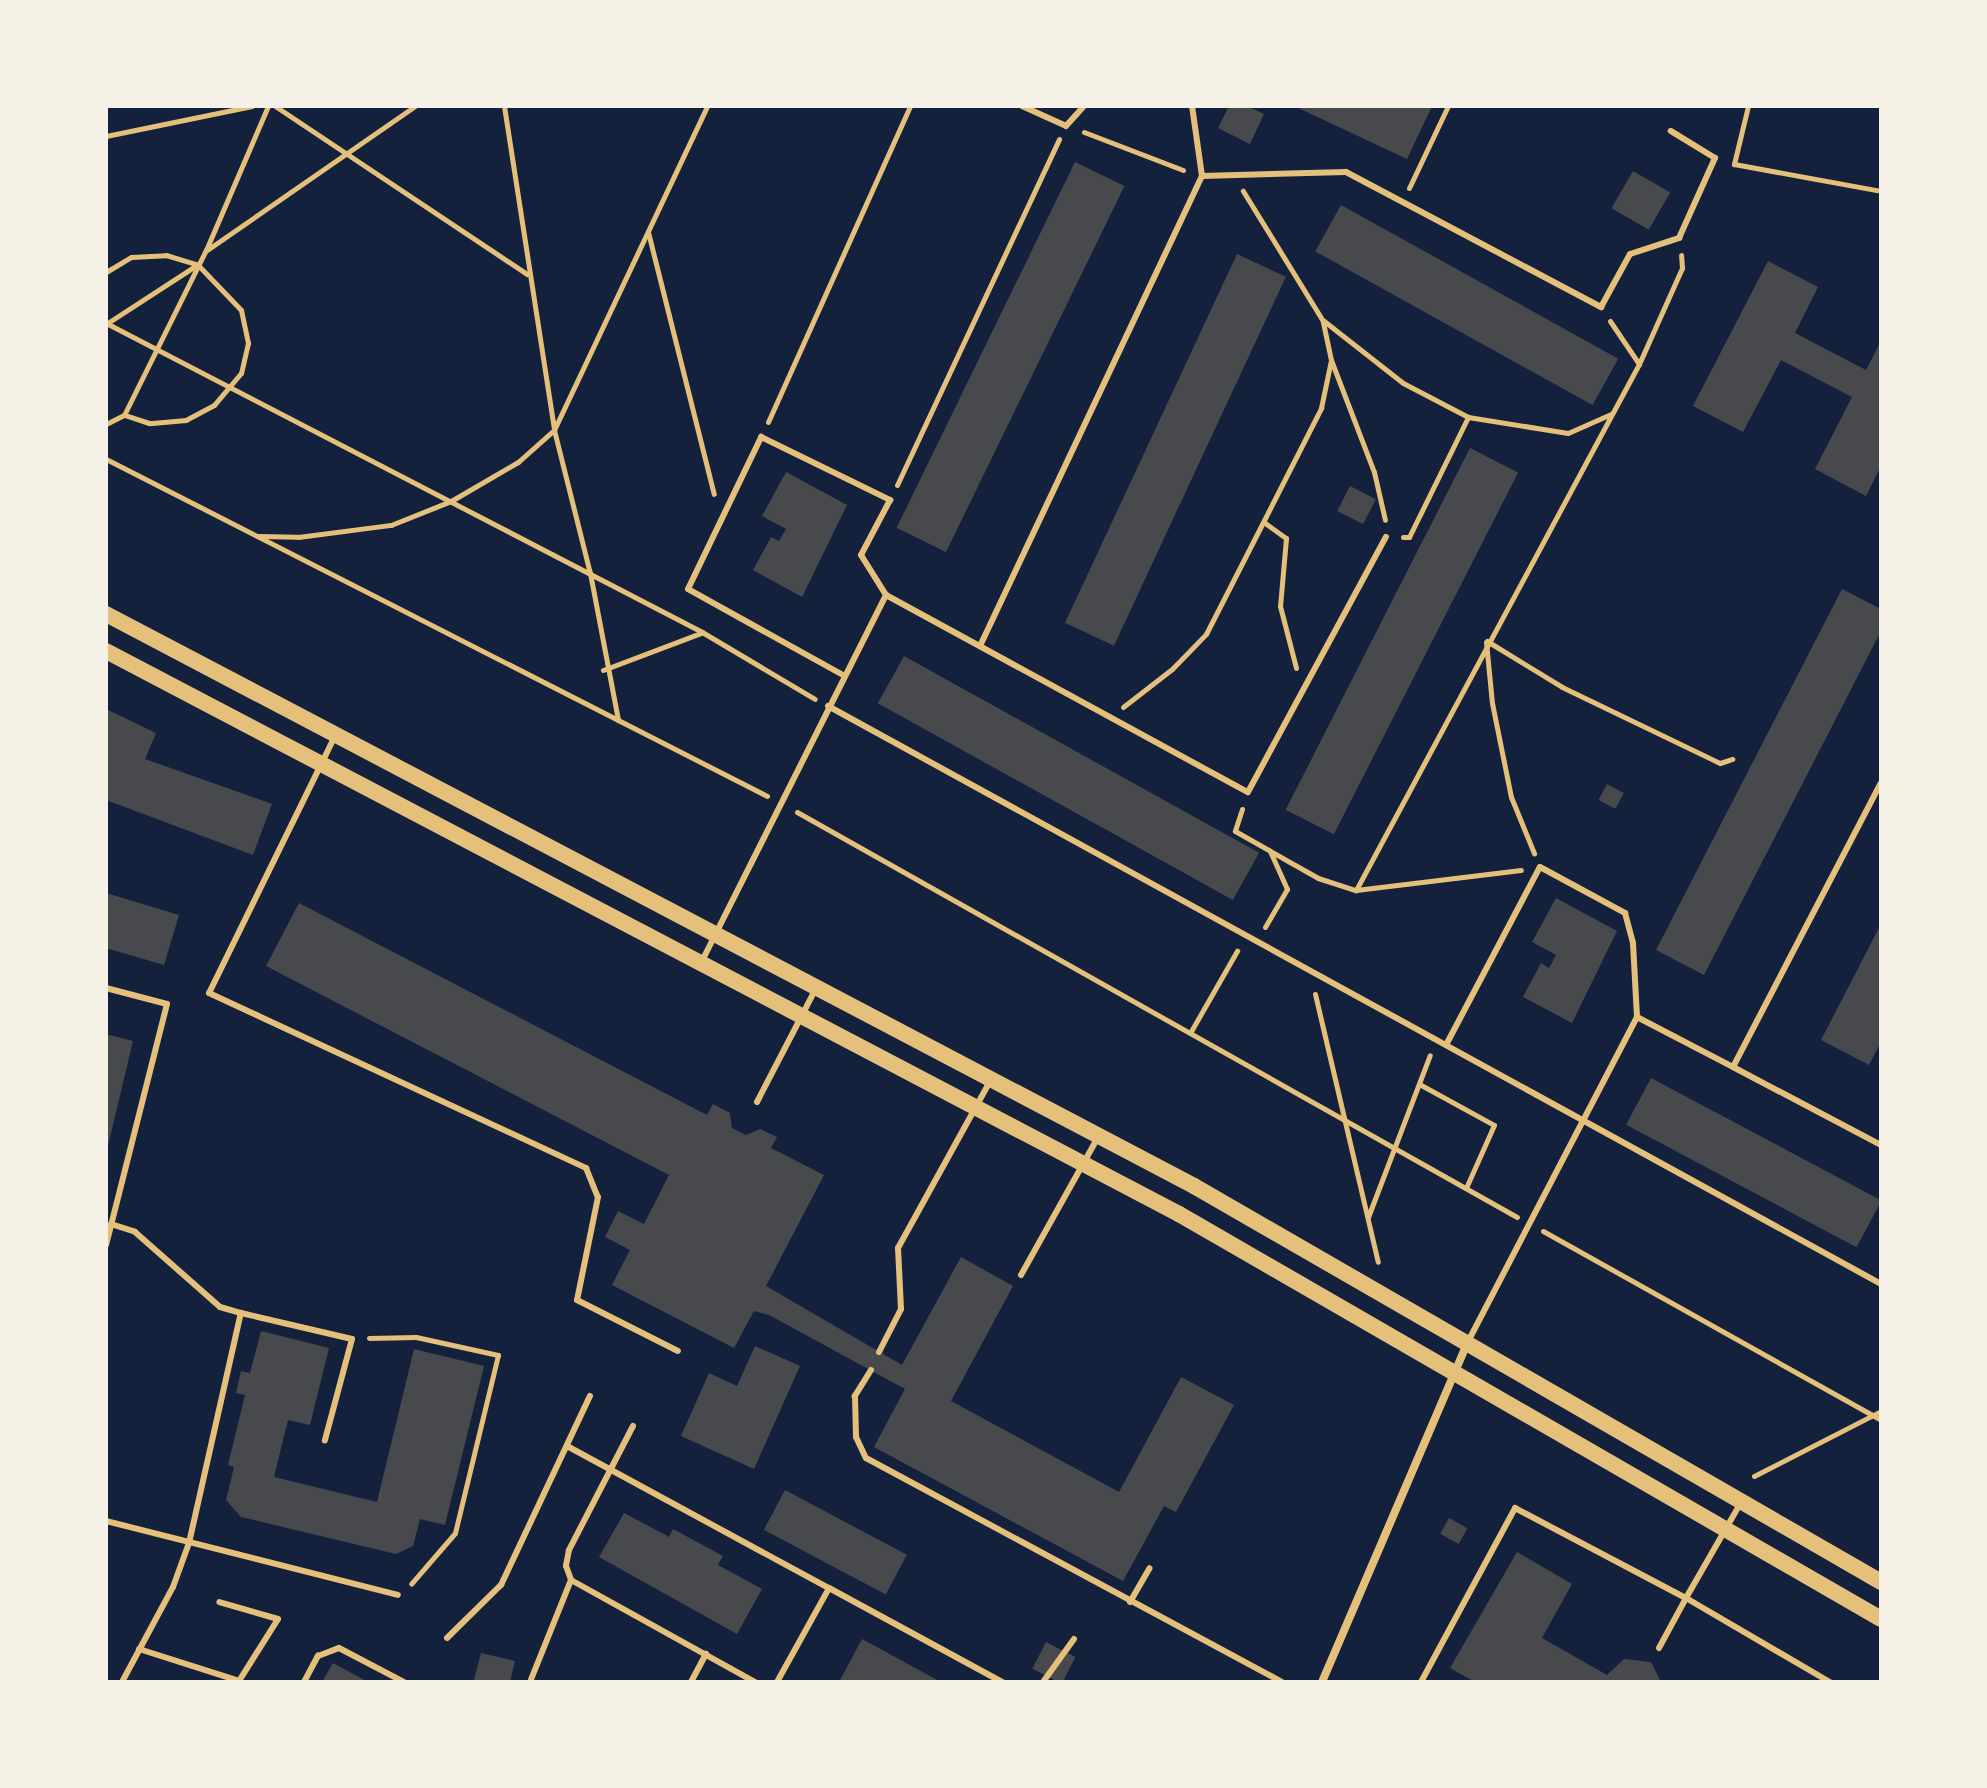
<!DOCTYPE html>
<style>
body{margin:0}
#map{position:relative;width:1987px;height:1788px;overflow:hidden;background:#14213d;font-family:Commissioner,sans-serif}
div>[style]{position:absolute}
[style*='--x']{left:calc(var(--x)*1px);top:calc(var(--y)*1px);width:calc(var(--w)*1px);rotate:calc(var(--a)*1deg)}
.building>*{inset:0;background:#48494c;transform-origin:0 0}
.path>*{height:5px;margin:-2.5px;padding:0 2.5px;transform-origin:2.5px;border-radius:2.5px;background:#e5c07b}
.service>*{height:6px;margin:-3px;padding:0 3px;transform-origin:3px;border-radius:3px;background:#e5c07b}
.minor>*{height:8px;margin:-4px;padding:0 4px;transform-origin:4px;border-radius:4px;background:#e5c07b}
.secondary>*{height:16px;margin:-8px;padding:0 8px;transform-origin:8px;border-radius:8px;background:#e5c07b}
span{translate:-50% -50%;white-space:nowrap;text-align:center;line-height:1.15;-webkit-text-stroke:6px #f6f1e7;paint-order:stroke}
.frame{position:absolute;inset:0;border:108px solid #f6f1e7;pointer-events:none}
</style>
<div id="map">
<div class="building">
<i style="clip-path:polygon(1229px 106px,1247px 106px,1264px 114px,1250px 144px,1218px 128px)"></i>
<i style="clip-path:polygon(1294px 106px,1432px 106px,1407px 159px)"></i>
<i style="left:1075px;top:162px;width:55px;height:407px;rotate:26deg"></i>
<i style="left:1633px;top:171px;width:43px;height:43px;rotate:30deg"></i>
<i style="left:1341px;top:205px;width:317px;height:53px;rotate:29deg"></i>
<i style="left:1237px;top:254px;width:54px;height:407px;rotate:25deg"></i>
<i style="clip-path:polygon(1768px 261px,1818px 287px,1795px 333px,1866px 370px,1881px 341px,1881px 466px,1866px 496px,1815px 469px,1852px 397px,1781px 360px,1743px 432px,1693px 406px)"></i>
<i style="left:1470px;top:448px;width:54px;height:406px;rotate:27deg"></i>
<i style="clip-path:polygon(786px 472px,847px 505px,802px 597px,753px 570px,771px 537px,779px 541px,786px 529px,762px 516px)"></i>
<i style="left:1350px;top:486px;width:29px;height:28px;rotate:27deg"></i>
<i style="clip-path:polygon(1842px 589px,1881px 609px,1881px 631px,1704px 975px,1656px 950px)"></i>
<i style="left:904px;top:656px;width:406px;height:54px;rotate:29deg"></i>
<i style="clip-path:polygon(106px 709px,156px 733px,145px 759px,272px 804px,253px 855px,106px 800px)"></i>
<i style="left:1607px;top:784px;width:19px;height:18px;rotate:28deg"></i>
<i style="clip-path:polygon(106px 893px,179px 915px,164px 965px,106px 948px)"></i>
<i style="clip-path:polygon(1556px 898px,1617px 931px,1572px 1023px,1523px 997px,1541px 963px,1549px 968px,1556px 955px,1532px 942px)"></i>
<i style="clip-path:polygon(299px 903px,707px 1115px,713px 1104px,730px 1113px,732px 1128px,746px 1135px,760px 1129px,777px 1137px,771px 1148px,824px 1175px,766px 1286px,902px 1365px,961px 1257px,1013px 1286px,951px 1401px,1119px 1492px,1181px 1377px,1234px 1405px,1176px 1512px,1164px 1506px,1123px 1581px,874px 1447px,905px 1389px,769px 1315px,754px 1311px,734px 1348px,612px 1285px,630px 1250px,605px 1237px,618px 1211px,644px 1224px,669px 1175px,266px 966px)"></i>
<i style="clip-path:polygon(1881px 924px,1881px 1042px,1869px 1065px,1821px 1040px)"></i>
<i style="clip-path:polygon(106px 1034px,133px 1041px,107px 1150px,106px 1149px)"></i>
<i style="left:1651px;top:1078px;width:261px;height:53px;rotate:28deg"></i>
<i style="clip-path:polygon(261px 1331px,329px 1348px,310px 1425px,288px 1420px,274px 1477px,377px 1502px,414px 1349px,484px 1366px,445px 1525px,420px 1519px,413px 1546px,396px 1554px,241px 1517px,226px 1500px,234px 1467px,228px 1465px,245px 1395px,236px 1393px,241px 1371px,250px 1373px)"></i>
<i style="clip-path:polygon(755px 1346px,800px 1366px,754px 1469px,681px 1436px,709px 1373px,737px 1386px)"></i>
<i style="left:785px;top:1490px;width:138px;height:45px;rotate:28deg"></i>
<i style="clip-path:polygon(624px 1513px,669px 1537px,673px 1529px,723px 1556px,718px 1565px,762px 1589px,737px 1634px,599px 1557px)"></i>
<i style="left:1449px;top:1518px;width:21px;height:18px;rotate:29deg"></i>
<i style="clip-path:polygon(1517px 1552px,1572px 1584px,1542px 1638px,1607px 1675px,1624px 1659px,1651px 1662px,1661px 1682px,1475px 1682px,1450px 1668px)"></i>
<i style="clip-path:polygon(862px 1639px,941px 1682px,839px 1682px)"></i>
<i style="left:1046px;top:1642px;width:33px;height:30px;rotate:27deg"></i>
<i style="clip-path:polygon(481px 1653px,515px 1661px,510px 1682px,474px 1680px)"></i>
<i style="clip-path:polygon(333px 1663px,368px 1682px,322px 1682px)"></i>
</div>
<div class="path">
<i style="--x:275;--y:106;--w:303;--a:33.7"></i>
<i style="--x:504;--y:106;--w:328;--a:81.2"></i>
<i style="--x:554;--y:430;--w:147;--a:75.9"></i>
<i style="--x:590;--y:573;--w:150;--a:79.2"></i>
<i style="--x:1748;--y:106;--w:60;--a:103.6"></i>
<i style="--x:1734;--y:164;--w:149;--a:10.4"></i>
<i style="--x:1084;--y:132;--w:106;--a:21"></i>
<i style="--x:106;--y:136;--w:149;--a:-11.6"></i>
<i style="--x:1409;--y:188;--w:91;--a:-64.6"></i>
<i style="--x:648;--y:232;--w:270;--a:75.9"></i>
<i style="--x:207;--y:250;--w:253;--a:-34.7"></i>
<i style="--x:106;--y:272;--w:29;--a:-31"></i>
<i style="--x:131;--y:257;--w:35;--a:-3"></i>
<i style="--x:166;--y:255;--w:34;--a:17"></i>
<i style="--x:198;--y:265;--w:62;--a:46.3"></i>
<i style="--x:241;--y:310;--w:34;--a:78"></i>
<i style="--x:248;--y:343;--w:31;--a:103"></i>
<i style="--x:241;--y:373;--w:42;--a:130.2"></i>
<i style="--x:214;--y:405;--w:32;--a:152"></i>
<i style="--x:186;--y:420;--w:37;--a:175"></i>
<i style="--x:149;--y:423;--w:26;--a:-162"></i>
<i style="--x:1324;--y:321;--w:100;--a:38.1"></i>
<i style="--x:1403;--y:383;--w:73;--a:27.6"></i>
<i style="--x:1468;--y:417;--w:101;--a:9.1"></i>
<i style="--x:1568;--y:433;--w:47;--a:-23.8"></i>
<i style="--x:1610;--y:321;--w:52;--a:56"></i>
<i style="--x:106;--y:323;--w:671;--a:27.4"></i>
<i style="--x:702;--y:632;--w:131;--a:30.7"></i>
<i style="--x:106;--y:324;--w:108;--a:-33"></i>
<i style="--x:1331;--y:360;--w:120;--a:69"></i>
<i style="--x:1374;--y:472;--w:49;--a:77.1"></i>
<i style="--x:768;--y:422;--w:346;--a:-65.8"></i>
<i style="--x:106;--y:424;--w:20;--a:-27"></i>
<i style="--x:124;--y:415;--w:184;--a:-63.6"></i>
<i style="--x:206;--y:250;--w:157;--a:-66.7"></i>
<i style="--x:106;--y:459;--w:742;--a:27.01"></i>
<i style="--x:897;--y:485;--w:382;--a:-64.9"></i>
<i style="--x:1265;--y:523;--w:26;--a:36"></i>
<i style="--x:1286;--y:538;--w:68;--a:95"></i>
<i style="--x:1280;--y:606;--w:64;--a:75.5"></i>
<i style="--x:259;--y:536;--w:39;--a:1"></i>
<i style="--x:298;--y:537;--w:94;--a:-7.4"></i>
<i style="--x:391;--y:525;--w:65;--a:-21.8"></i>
<i style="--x:451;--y:501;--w:78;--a:-30.2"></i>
<i style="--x:518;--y:462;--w:48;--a:-41.6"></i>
<i style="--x:554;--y:430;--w:358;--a:-64.7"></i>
<i style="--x:1403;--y:537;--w:6;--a:0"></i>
<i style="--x:1409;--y:537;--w:134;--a:-63.8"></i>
<i style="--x:1487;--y:641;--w:88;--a:31.5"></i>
<i style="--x:1562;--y:687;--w:175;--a:25.7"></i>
<i style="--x:1720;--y:763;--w:13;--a:-18"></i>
<i style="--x:1486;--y:642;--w:61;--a:84.4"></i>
<i style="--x:1492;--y:703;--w:96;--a:78.6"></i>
<i style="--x:1511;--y:797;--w:61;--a:67.7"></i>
<i style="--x:603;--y:670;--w:105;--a:-20.7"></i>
<i style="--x:1123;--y:707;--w:62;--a:-37.8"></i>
<i style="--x:1172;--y:669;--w:49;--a:-45.8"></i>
<i style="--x:1206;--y:634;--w:254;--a:-63"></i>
<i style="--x:1321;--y:408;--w:49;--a:-78.2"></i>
<i style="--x:1331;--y:360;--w:40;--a:-102"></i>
<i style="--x:1323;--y:321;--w:153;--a:-121.6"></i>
<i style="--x:1242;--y:809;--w:23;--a:108"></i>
<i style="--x:1235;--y:831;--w:95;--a:29.5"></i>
<i style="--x:1318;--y:878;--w:40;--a:18"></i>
<i style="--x:1356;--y:890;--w:597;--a:-61.72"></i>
<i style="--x:1639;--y:364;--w:105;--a:-65.9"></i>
<i style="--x:1682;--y:268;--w:13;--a:-94"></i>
<i style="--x:797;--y:812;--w:826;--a:29.36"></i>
<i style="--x:1356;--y:890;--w:166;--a:-6.9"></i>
<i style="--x:1265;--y:927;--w:44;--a:-59.9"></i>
<i style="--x:1287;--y:889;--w:42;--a:-114.1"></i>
<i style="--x:1315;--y:994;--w:275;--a:76.8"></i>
<i style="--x:1190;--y:1033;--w:95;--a:-60.2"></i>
<i style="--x:1421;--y:1085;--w:83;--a:28.7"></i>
<i style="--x:1494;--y:1125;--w:69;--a:114"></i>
<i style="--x:1368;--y:1217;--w:173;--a:-69.1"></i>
<i style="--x:1543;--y:1231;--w:387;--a:29.2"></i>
<i style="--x:369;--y:1338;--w:47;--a:-1.2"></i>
<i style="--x:416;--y:1337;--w:84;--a:12.4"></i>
<i style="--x:498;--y:1355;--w:183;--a:103.6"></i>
<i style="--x:455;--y:1533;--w:67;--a:130.8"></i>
<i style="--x:1754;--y:1476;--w:143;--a:-27.1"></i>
</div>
<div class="service">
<i style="--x:1022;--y:106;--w:48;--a:24.4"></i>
<i style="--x:1066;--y:126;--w:27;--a:-48"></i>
<i style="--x:1202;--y:176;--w:144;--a:-1.6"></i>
<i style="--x:1346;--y:172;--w:289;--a:27.9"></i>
<i style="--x:1601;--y:307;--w:60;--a:-61.3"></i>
<i style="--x:1630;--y:254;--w:52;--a:-18.1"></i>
<i style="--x:1679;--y:238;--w:88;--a:-65.8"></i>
<i style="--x:1715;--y:158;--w:52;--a:-148.5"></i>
<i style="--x:980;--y:646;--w:520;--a:-64.72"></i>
<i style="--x:1202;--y:176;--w:71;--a:-98.1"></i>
<i style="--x:843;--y:675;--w:177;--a:-151"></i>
<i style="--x:688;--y:589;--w:169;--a:-64.3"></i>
<i style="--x:761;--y:437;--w:144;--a:26"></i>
<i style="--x:890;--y:500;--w:62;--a:117.8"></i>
<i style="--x:861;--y:555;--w:47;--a:58"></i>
<i style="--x:828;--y:706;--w:1201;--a:28.76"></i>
<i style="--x:334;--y:738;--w:284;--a:116.1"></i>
<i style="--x:209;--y:993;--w:416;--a:24.9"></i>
<i style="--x:586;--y:1168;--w:31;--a:68"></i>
<i style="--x:598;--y:1197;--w:105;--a:101.5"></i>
<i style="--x:577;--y:1300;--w:113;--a:26.8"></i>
<i style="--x:702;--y:961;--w:410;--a:-63.3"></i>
<i style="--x:886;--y:595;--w:412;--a:28.6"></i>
<i style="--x:1248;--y:792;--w:290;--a:-61.6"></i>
<i style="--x:106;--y:988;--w:63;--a:14.7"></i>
<i style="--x:167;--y:1004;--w:249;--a:104.2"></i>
<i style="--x:1637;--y:1017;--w:108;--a:27.5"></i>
<i style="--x:1733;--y:1067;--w:320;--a:-62.5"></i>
<i style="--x:1446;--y:1045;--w:201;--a:-62.2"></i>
<i style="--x:1540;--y:867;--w:97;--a:28.4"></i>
<i style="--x:1625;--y:913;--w:31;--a:75"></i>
<i style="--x:1633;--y:943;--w:74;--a:86.9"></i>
<i style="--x:1637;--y:1017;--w:365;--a:117.5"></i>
<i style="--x:1733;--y:1067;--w:167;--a:27.8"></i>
<i style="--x:757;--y:1102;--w:128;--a:-62.6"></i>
<i style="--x:111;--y:1224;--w:25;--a:18"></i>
<i style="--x:135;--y:1232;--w:113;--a:41.4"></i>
<i style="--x:220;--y:1307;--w:22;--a:16"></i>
<i style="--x:1021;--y:1275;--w:156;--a:-60.8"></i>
<i style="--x:879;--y:1352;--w:48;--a:-62.9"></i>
<i style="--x:901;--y:1309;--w:61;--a:-92.8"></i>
<i style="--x:898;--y:1248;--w:191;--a:-61.1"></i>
<i style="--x:871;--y:1370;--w:31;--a:122"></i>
<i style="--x:855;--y:1396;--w:41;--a:88.6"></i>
<i style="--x:856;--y:1437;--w:23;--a:65"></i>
<i style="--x:866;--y:1458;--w:472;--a:28.3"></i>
<i style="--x:633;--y:1426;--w:140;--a:117.3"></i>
<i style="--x:569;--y:1550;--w:16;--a:101"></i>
<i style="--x:566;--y:1566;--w:15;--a:70"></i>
<i style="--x:571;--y:1580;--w:210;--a:29"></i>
<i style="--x:567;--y:1446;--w:298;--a:28.5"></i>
<i style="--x:106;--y:1521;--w:301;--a:14.2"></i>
<i style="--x:1130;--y:1602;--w:39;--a:-60"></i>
<i style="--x:447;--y:1638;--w:76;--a:-44.5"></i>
<i style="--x:501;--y:1585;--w:209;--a:-64.8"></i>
<i style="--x:1659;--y:1648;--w:57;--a:-61.6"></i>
<i style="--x:1686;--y:1598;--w:167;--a:30.3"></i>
<i style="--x:139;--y:1649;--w:105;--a:17.7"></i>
<i style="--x:239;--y:1681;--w:73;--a:-57.8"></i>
<i style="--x:278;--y:1619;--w:61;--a:-163.9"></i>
<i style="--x:122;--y:1682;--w:108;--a:-61.8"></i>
<i style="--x:173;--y:1587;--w:47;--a:-70"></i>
<i style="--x:189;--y:1543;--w:236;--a:-77.3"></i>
<i style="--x:241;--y:1313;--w:114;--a:13.2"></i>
<i style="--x:352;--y:1339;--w:105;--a:105"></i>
<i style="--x:304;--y:1682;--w:30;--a:-62"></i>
<i style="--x:318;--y:1656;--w:22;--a:-21"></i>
<i style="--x:339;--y:1648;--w:73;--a:27.6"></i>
<i style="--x:530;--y:1682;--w:110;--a:-68.1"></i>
<i style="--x:691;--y:1682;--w:32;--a:-62"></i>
<i style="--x:777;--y:1682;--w:107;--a:-61"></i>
<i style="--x:829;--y:1588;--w:197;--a:28.5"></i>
<i style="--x:1043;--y:1682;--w:53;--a:-54.2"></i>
<i style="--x:1421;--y:1682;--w:198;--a:-61.6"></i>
<i style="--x:1515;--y:1508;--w:193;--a:27.8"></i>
<i style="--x:1686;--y:1598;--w:108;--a:-60.1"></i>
</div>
<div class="minor">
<i style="--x:1322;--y:1682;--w:371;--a:-66.8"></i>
</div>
<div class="secondary">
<i style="--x:106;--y:614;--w:1229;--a:27.73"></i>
<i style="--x:1194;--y:1186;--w:793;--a:29.96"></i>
<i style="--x:106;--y:651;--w:1212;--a:27.69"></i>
<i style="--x:1179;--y:1214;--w:810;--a:29.98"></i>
</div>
<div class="frame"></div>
</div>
